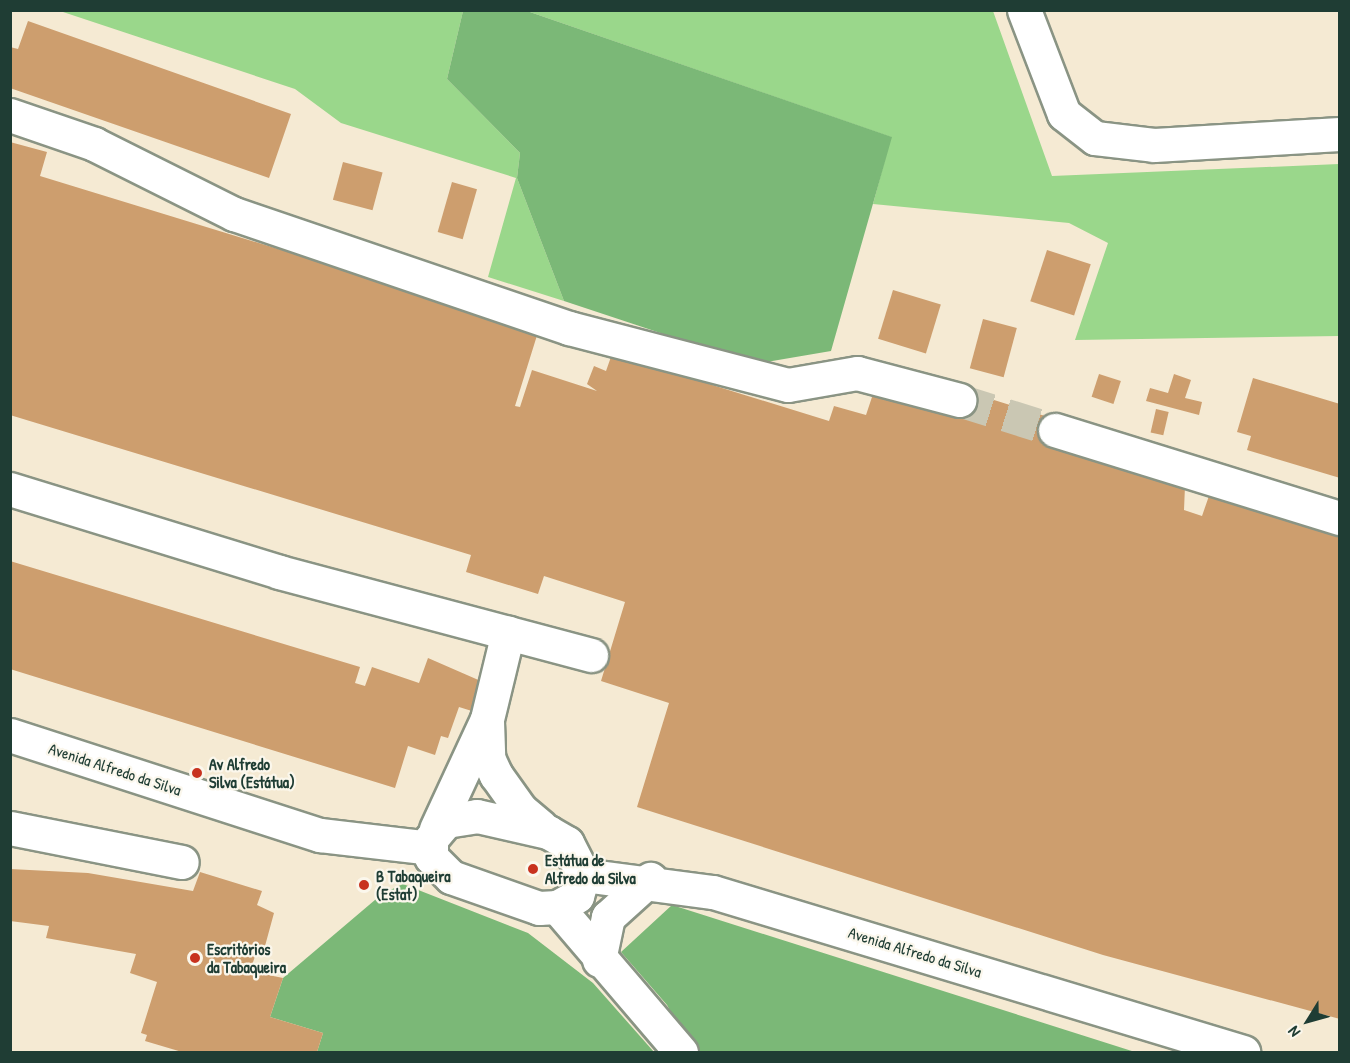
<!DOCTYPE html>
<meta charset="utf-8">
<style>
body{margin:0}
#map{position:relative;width:1350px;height:1063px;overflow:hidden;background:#f5ead3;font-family:"Patrick Hand",sans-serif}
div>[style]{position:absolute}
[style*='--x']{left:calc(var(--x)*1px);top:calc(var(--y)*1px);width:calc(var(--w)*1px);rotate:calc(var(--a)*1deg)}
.green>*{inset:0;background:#9ad78b}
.forest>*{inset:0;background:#7bb877}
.building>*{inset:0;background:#cd9e6e;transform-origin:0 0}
.minor-tunnel>*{height:33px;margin-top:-16.5px;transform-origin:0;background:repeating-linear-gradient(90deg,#cac7b3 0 33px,transparent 0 49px)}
.roads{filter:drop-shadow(2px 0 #8a9484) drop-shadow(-2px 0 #8a9484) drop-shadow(0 2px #8a9484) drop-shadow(0 -2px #8a9484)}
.minor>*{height:33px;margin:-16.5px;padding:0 16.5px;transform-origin:16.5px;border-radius:16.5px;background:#fff}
.dots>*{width:16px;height:16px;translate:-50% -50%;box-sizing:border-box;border:3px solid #fbf7ec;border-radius:50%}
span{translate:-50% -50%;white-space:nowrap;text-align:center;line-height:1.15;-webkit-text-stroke:4.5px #fbf7ec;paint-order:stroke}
.poi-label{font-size:16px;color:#1f3d34;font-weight:700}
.left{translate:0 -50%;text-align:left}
.street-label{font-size:16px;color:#1f3d34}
.frame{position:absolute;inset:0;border:12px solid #1f3d34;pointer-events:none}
.north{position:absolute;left:1278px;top:991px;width:60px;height:60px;-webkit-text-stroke:4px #fbf7ec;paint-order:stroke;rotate:233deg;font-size:16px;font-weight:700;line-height:24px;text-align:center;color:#1f3d34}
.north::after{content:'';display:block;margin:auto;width:21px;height:27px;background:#1f3d34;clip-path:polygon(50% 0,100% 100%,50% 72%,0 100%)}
</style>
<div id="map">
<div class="green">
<i style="clip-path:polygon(60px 11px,463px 11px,447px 79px,520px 153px,517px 178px,564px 301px,488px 277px,516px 178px,341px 123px,295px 89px)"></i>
<i style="clip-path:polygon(527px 11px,993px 11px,1052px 176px,1339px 164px,1339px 336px,1075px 340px,1108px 243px,1069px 223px,873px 204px,891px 137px)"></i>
</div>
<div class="forest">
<i style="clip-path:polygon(463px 11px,527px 11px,892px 137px,831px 351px,754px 364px,564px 301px,517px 178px,520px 153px,447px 79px)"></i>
<i style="clip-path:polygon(403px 884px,528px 933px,593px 983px,654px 1052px,317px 1052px,323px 1033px,270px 1017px,283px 978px,382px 894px)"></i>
<i style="clip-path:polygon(672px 905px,1135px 1052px,692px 1052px,667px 1005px,621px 952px)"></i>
</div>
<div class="building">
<i style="clip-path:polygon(28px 21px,291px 114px,269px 178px,10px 88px,10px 47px,18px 49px)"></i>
<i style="clip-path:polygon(10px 142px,47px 152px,40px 176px,539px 329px,515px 406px,520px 407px,532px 370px,597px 391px,587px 384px,594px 366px,606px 371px,612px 354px,829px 421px,834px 406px,866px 415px,874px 391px,954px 416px,962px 390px,1058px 420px,1185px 486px,1184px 510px,1202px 516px,1210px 493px,1340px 533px,1340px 1019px,1103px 955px,637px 807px,669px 703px,601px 681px,625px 602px,544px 576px,538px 594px,466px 572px,471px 555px,10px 415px)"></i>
<i style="left:343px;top:162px;width:41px;height:39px;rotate:15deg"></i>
<i style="left:452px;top:182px;width:26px;height:52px;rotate:16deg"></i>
<i style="left:1047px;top:250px;width:46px;height:54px;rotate:18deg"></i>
<i style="left:893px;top:290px;width:50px;height:51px;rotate:17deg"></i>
<i style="left:983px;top:319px;width:35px;height:51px;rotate:15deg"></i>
<i style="left:1099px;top:374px;width:23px;height:24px;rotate:18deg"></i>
<i style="clip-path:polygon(1174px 374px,1191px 380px,1185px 398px,1202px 402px,1199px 415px,1146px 401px,1150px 388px,1168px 393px)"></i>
<i style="clip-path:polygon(1253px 378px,1340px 404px,1340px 478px,1247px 450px,1251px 436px,1237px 432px)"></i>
<i style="left:1156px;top:409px;width:13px;height:24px;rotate:13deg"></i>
<i style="clip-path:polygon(10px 561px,360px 667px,355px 683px,365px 686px,372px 667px,419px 683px,428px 658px,483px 682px,475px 712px,459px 707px,448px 738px,441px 736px,435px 755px,408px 746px,395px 788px,10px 669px)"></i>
<i style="clip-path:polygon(10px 869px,88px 873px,193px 891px,200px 872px,262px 891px,257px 905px,274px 913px,265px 946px,259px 945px,252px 965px,236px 962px,235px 968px,283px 978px,270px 1017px,323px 1033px,317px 1052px,182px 1052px,145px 1041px,147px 1035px,141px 1033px,157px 982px,130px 973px,136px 954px,46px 938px,49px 926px,10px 921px)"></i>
</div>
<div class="minor-tunnel">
<i style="--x:959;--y:400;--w:101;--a:17.4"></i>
</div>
<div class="roads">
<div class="minor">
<i style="--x:1024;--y:10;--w:111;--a:69"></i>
<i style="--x:1064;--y:114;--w:39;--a:38"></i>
<i style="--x:1095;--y:138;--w:59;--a:6.8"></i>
<i style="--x:1154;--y:145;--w:186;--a:-3.4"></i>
<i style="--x:10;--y:115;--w:89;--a:19"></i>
<i style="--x:94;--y:144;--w:157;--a:26.6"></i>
<i style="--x:234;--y:214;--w:354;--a:18.8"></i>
<i style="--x:569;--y:328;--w:226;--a:14.6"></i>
<i style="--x:788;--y:385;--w:70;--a:-9.9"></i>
<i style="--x:857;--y:373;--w:106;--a:14.8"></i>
<i style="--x:1055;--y:430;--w:298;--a:17.2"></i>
<i style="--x:10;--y:489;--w:282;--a:17.1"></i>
<i style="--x:279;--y:572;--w:323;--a:14.9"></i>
<i style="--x:487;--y:721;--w:37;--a:88"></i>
<i style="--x:488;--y:758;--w:19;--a:65"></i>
<i style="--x:496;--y:775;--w:43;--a:54.5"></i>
<i style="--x:521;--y:810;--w:26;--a:40"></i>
<i style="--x:10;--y:735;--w:326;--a:17.9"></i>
<i style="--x:320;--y:835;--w:111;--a:6.7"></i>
<i style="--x:477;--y:816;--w:73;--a:12.7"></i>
<i style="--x:548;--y:832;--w:22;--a:30"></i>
<i style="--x:567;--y:843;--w:36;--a:63"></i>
<i style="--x:583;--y:875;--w:22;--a:106"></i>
<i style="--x:577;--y:896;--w:23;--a:151"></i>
<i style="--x:557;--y:907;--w:18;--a:177"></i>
<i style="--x:539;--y:908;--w:93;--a:-160.6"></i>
<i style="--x:451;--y:877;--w:28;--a:-135"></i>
<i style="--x:431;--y:857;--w:18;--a:-90"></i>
<i style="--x:431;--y:839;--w:23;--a:-50"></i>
<i style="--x:446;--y:821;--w:31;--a:-9"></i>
<i style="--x:10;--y:828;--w:175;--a:11.2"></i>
<i style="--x:436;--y:829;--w:121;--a:-65.1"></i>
<i style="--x:487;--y:719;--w:89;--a:-76.4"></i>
<i style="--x:583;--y:875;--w:131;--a:7.5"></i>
<i style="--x:713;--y:892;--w:554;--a:16.8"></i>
<i style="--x:557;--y:907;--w:191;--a:49.5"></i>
<i style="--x:599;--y:960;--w:44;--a:-78.2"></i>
<i style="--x:608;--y:917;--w:57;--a:-42.1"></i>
</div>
</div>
<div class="dots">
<i style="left:197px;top:773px;background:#c8321e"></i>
<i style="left:533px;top:869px;background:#c8321e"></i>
<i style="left:364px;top:885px;background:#c8321e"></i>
<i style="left:195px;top:958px;background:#c8321e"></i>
</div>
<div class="poi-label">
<span class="left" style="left:209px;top:773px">Av Alfredo<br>Silva (Estátua)</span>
<span class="left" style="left:545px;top:869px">Estátua de<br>Alfredo da Silva</span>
<span class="left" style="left:376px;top:885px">B Tabaqueira<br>(Estat)</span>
<span class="left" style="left:207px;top:958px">Escritórios<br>da Tabaqueira</span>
</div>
<div class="street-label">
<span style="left:115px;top:769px;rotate:18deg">Avenida Alfredo da Silva</span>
<span style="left:915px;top:952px;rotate:17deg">Avenida Alfredo da Silva</span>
</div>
<div class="frame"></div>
<div class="north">N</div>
</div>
